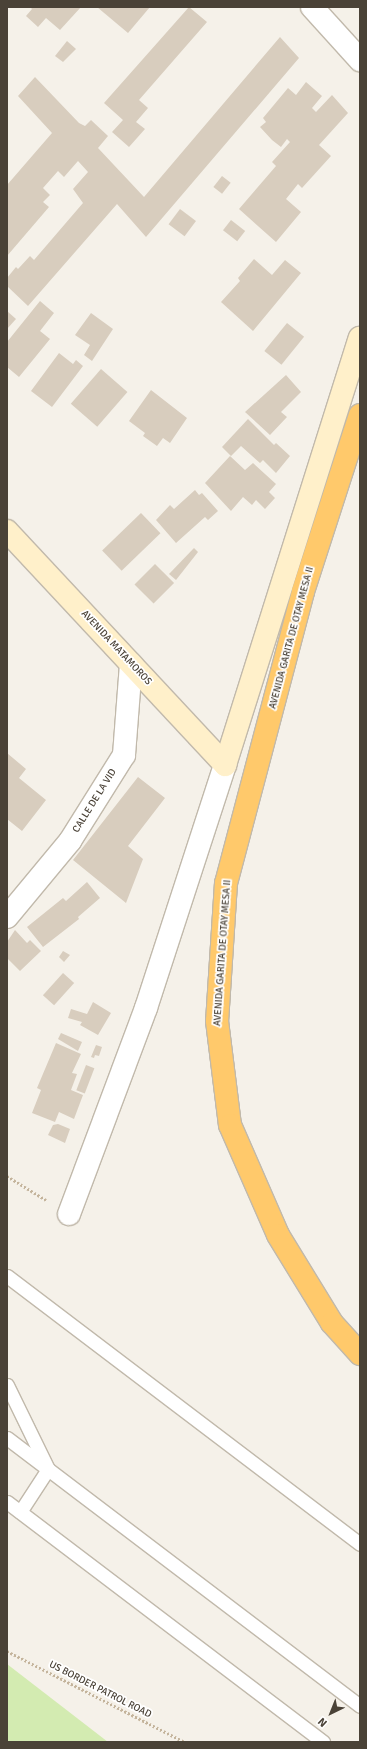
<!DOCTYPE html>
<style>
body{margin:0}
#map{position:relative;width:367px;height:1749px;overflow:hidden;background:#f5f1e9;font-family:Signika,sans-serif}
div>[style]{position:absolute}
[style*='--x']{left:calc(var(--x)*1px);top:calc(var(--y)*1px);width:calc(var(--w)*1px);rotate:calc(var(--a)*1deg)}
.green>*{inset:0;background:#d3ebb1}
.building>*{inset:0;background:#d8cdbe;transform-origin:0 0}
.path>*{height:2.5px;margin-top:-1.25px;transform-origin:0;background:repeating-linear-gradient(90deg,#c4b49c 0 2px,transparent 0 4px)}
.roads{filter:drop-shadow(1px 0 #c1b9ab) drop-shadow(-1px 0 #c1b9ab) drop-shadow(0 1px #c1b9ab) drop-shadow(0 -1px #c1b9ab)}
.lane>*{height:13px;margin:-6.5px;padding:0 6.5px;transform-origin:6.5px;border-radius:6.5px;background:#fff}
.street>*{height:22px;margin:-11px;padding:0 11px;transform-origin:11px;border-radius:11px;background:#fff}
.secondary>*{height:22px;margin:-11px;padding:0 11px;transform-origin:11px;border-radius:11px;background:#fff0ca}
.highway>*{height:22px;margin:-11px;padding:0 11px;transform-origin:11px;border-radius:11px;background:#ffc96b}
span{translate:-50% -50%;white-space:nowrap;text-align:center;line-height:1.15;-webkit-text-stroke:3.5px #fff;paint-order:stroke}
.street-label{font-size:10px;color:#4a4237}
.frame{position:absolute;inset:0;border:8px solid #4a4237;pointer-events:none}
.north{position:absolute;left:311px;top:1693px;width:40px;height:40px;-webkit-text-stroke:3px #fff;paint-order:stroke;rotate:223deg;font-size:11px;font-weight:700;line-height:16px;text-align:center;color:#4a4237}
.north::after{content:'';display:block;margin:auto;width:14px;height:18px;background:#4a4237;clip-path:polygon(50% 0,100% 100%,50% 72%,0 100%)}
</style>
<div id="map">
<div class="green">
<i style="clip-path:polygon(7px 1664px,108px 1742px,7px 1742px)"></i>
</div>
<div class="building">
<i style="clip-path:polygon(30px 7px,81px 7px,60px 30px,46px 18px,38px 27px,26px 16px,32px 9px)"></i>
<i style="clip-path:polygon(97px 7px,150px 7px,128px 33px)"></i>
<i style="clip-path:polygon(189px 7px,207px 22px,139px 100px,148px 108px,136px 122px,145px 129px,129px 147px,112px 132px,123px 120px,104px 103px)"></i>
<i style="clip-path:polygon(280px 37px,299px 58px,146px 237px,117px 204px,28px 306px,7px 286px,7px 278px,16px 267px,18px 269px,30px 256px,34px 260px,83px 203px,73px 189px,88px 172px,78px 161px,64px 177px,58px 171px,43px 188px,50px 195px,43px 202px,49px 207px,7px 256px,7px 185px,52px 133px,18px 96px,35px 77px,79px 123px,85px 126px,91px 120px,108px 136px,98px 148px,144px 197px)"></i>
<i style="clip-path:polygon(67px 41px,76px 49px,63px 62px,55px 56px)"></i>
<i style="clip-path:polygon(306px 82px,322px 96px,312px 108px,316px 112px,332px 95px,348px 113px,319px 145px,331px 156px,302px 188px,298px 184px,286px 199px,301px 212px,276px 242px,239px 209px,276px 166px,272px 162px,290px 142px,287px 139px,281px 147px,272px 140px,260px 127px,266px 122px,263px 118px,288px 88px,296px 95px)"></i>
<i style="left:222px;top:176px;width:11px;height:14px;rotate:38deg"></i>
<i style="left:180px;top:209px;width:20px;height:19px;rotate:37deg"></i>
<i style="left:231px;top:220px;width:18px;height:13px;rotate:38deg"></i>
<i style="clip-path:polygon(254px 259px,272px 275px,285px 260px,301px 273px,253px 331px,221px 302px,240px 281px,238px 278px)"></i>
<i style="clip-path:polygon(40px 301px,54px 313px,40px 331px,50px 339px,19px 377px,7px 367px,7px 342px)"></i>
<i style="clip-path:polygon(7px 311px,16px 319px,7px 329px)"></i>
<i style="clip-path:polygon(91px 313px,113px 329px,92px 361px,84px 355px,90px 345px,75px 335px)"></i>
<i style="left:287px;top:323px;width:22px;height:36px;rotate:39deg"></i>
<i style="clip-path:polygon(59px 353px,73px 364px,76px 360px,83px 366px,52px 407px,31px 391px)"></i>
<i style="left:101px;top:369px;width:35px;height:46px;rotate:41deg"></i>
<i style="clip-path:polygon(286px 375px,301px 392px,281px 412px,287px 417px,270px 435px,245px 412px)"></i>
<i style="clip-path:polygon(151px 390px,187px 418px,170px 443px,163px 438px,157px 446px,143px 436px,145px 433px,129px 421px)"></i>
<i style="clip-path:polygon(248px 419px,274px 445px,276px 443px,290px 456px,276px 473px,263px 460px,260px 463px,241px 446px,231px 456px,222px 447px)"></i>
<i style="clip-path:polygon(230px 456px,245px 470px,253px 463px,276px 484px,269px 492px,275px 498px,265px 509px,256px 500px,252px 505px,243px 497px,231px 511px,205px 483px)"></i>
<i style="clip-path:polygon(195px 490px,199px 495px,202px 493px,218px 511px,208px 520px,205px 517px,176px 543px,156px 520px,170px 505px,174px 509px)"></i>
<i style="left:141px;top:513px;width:28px;height:54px;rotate:46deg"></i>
<i style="clip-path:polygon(194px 548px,198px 552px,176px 580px,169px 574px)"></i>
<i style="left:155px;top:564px;width:27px;height:29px;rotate:45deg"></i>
<i style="clip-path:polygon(7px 753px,26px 769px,19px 778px,46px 800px,22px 831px,7px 819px)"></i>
<i style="clip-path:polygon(138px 777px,165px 798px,128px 846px,143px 859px,126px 903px,73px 860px)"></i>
<i style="clip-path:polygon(87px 882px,100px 898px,78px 917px,79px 919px,43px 947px,27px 927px,63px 898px,66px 901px)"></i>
<i style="clip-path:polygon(15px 930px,27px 943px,30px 940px,41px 951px,20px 971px,7px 958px,7px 942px)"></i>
<i style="clip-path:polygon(63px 951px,70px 955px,64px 962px,59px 957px)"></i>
<i style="left:63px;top:973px;width:15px;height:30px;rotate:42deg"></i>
<i style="clip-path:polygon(93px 1002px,111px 1013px,98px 1035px,80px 1025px,82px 1022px,68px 1018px,71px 1009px,87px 1014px)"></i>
<i style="clip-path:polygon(61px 1033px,82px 1042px,78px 1051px,58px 1039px)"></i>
<i style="clip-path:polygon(56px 1043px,81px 1054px,72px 1073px,77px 1074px,71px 1090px,83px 1095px,74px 1119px,59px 1112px,55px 1122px,32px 1113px,41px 1090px,37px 1088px)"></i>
<i style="clip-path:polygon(96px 1045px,102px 1047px,99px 1056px,95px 1055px,94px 1058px,91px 1057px)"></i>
<i style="left:86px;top:1065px;width:9px;height:27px;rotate:21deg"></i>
<i style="clip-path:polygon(58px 1124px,70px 1129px,65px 1143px,48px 1135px,53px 1125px)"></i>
</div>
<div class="path">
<i style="--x:7;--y:1176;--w:46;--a:31.6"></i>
<i style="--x:7;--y:1651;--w:200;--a:27.1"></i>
</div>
<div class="roads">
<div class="lane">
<i style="--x:7;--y:1276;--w:443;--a:37.2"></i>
<i style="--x:7;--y:1385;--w:93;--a:64"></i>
<i style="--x:48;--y:1469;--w:51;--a:123.1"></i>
<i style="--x:7;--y:1438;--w:443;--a:37.2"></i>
<i style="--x:7;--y:1502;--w:397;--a:37.2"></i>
</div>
<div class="street">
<i style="--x:312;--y:7;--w:72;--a:47.8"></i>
<i style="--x:7;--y:917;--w:99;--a:-50.3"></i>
<i style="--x:70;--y:841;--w:102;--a:-57.9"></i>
<i style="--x:124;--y:755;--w:91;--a:-85.6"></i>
<i style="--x:69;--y:1214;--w:220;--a:-69.5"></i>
<i style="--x:146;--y:1008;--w:256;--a:-72"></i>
</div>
<div class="secondary">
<i style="--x:7;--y:531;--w:320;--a:47"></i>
<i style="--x:225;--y:765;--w:448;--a:-72.5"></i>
</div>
<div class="highway">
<i style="--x:360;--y:415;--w:186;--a:107.9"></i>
<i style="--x:303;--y:592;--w:301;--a:104.8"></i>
<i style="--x:226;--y:883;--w:138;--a:93.7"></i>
<i style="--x:217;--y:1021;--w:105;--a:82.9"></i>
<i style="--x:230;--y:1125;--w:120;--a:66.4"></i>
<i style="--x:278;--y:1235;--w:103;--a:58.5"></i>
<i style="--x:332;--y:1323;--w:42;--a:47.9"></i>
</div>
</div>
<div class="street-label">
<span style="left:292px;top:638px;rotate:-75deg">AVENIDA GARITA DE OTAY MESA II</span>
<span style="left:116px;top:648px;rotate:47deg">AVENIDA MATAMOROS</span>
<span style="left:95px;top:801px;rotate:-58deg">CALLE DE LA VID</span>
<span style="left:223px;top:953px;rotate:-86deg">AVENIDA GARITA DE OTAY MESA II</span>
<span style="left:100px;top:1690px;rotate:27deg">US BORDER PATROL ROAD</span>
</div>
<div class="frame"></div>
<div class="north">N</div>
</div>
